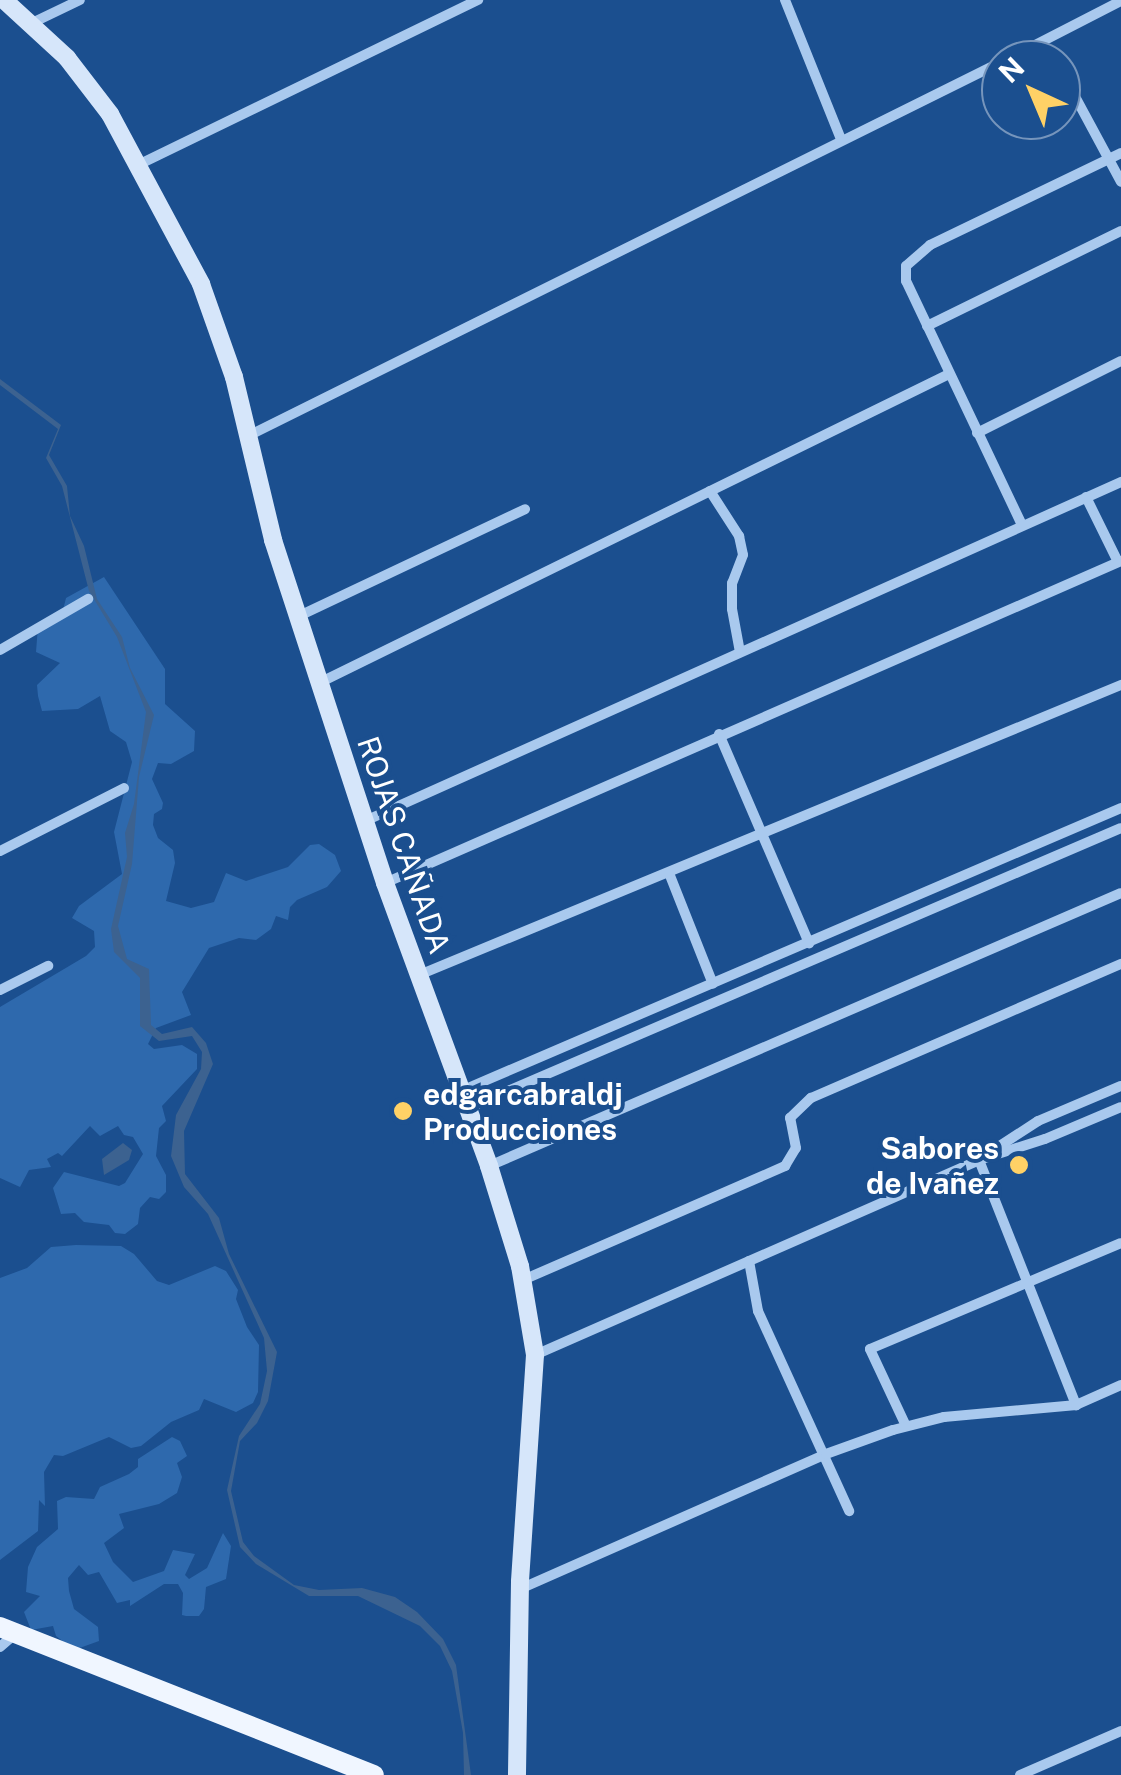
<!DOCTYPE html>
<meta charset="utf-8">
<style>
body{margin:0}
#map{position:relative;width:1121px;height:1775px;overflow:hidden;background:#1b4f8f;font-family:"Public Sans",sans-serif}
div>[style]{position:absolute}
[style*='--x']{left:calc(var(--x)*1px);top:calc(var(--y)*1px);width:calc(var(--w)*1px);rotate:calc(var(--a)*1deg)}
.green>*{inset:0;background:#2e69ad}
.water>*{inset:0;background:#3c6290}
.street>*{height:10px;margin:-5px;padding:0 5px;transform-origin:5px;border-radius:5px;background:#a9c9ee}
.secondary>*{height:18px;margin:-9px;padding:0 9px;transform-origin:9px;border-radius:9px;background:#d6e6fa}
.primary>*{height:20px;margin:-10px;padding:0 10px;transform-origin:10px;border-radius:10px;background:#f0f6ff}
.dots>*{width:28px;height:28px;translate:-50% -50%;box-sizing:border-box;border:5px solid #1b4f8f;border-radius:50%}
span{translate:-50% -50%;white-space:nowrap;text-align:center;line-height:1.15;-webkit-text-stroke:8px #1b4f8f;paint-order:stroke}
.street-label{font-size:30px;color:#fff}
.poi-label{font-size:30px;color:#fff;font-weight:700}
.left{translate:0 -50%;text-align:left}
.right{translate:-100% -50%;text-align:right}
.north{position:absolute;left:981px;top:40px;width:100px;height:100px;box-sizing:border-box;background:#1b4f8f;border:2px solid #7695bc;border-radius:50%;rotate:316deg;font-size:28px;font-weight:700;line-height:40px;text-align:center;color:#fff}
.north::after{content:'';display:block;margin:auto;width:35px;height:45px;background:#ffd166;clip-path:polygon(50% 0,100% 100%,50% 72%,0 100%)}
</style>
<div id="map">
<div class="green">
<i style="clip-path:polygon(104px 577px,165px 669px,165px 704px,195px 731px,194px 751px,171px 764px,158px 763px,152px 779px,163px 803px,162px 809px,154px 814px,153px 825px,158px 838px,173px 850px,175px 863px,166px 901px,191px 908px,214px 902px,226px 873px,246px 881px,288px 867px,310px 845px,319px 844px,335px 855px,341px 871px,327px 887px,297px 900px,290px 907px,288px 920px,276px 916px,271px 929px,256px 940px,239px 938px,209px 948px,182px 992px,191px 1015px,156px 1028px,148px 1044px,154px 1049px,182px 1045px,197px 1054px,197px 1069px,162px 1106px,166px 1121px,159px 1128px,156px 1156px,166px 1175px,166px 1192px,159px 1199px,150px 1197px,140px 1208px,138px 1224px,125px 1234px,115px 1233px,109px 1225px,84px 1222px,75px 1213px,61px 1214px,53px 1188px,64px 1172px,119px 1186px,125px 1183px,143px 1154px,133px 1137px,124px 1135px,118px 1126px,100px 1136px,90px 1126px,62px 1156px,58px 1153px,47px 1159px,51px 1167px,29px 1170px,20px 1187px,0 1178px,0 1007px,86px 956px,95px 947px,94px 931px,72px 918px,79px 906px,122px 874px,114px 832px,132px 762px,126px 742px,110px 731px,100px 696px,78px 709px,42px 711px,38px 696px,37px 685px,60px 663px,36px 652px,38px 626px,63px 610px,66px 598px)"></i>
<i style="clip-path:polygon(76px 1245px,121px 1246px,134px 1254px,157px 1281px,169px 1285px,215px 1266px,226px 1271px,238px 1290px,236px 1299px,247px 1327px,259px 1345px,258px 1392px,253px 1403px,236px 1412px,204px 1399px,199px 1410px,171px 1422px,141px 1446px,131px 1448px,109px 1437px,63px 1456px,54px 1455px,44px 1472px,45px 1506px,39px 1500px,38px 1531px,0 1560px,0 1278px,27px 1268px,51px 1247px)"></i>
<i style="clip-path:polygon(172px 1437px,180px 1441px,187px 1456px,177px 1463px,182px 1477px,177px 1493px,159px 1504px,119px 1514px,124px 1528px,104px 1543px,113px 1562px,133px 1582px,164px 1571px,173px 1550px,195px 1554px,185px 1575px,189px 1579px,207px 1568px,223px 1533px,231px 1546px,226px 1579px,206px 1587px,204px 1609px,199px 1616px,186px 1616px,182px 1615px,183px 1593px,178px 1584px,164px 1584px,130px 1606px,130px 1600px,117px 1603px,99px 1572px,88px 1575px,79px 1565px,68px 1578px,69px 1591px,74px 1609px,98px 1627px,99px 1641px,74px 1650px,56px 1636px,53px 1626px,31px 1630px,24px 1612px,40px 1596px,26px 1592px,28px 1567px,37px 1547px,58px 1529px,57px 1501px,66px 1497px,94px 1499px,100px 1487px,129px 1474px,138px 1467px,138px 1459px)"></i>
</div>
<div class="water">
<i style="clip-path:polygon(0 379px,61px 425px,49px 455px,67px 486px,70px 516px,84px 546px,97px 599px,122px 637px,130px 668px,154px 715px,139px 777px,132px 864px,118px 926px,127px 959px,149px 969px,151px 1025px,162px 1034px,192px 1027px,206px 1043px,213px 1064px,184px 1131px,185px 1174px,219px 1218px,229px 1254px,277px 1352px,268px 1401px,257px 1423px,240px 1441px,231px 1491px,243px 1542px,254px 1556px,294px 1585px,319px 1590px,362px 1588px,395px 1597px,417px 1612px,443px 1639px,456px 1665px,471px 1775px,464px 1775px,463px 1733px,452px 1671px,440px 1646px,420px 1626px,358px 1596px,309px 1596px,256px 1564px,240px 1547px,227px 1490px,239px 1436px,260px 1404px,267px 1371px,264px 1338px,208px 1214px,184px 1187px,171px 1156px,176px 1115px,201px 1069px,202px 1052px,192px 1036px,159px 1041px,140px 1026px,140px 978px,114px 952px,111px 929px,127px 857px,125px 833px,134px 804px,146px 712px,117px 637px,89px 591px,62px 486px,46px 458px,58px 429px,0 385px)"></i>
<i style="clip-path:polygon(123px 1143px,132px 1150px,129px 1160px,104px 1175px,102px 1159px)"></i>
</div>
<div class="street">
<i style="--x:785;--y:0;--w:150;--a:68.1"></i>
<i style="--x:32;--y:23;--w:53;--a:-25.6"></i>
<i style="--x:1006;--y:60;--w:129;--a:-27.2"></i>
<i style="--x:1064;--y:76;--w:120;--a:61.7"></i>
<i style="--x:140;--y:164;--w:376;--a:-25.9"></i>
<i style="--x:927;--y:326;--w:216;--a:-26.1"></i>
<i style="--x:977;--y:433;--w:161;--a:-26.6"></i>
<i style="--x:248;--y:436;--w:841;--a:-26.41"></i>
<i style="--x:710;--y:491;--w:54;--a:57.2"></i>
<i style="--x:739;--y:536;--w:19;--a:78"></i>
<i style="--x:743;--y:555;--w:30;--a:111"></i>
<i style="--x:732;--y:583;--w:26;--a:90"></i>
<i style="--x:732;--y:609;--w:44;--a:79.5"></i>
<i style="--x:1086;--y:497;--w:72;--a:63.8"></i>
<i style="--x:1022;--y:525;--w:270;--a:-115.4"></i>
<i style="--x:906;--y:281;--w:15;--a:-90"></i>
<i style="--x:906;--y:266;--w:32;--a:-41"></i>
<i style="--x:930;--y:245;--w:212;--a:-25.7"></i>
<i style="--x:299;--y:616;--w:250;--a:-25.3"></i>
<i style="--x:0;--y:650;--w:102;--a:-30.1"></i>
<i style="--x:321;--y:682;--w:699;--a:-26.13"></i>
<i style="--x:719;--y:734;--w:228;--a:66.7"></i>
<i style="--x:365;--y:821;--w:829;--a:-24.15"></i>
<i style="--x:0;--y:851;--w:139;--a:-26.9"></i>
<i style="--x:669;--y:873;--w:119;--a:68.4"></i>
<i style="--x:385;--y:883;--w:803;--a:-23.63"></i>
<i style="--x:419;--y:975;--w:760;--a:-22.45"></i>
<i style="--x:0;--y:990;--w:54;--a:-26.6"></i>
<i style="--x:461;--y:1091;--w:718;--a:-23.21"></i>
<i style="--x:468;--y:1108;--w:710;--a:-23.21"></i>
<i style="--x:992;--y:1151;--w:55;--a:-33.1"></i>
<i style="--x:1038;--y:1121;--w:90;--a:-22.9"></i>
<i style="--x:979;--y:1160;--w:264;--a:68.4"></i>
<i style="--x:489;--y:1166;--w:688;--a:-23.36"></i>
<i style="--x:749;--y:1261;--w:51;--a:79.8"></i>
<i style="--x:758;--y:1311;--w:220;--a:65.5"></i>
<i style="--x:523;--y:1280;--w:286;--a:-23.5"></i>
<i style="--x:785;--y:1166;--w:21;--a:-59"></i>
<i style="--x:796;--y:1148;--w:31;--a:-101"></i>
<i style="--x:790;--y:1118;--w:29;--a:-44"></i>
<i style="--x:811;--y:1098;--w:338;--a:-23.4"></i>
<i style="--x:535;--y:1355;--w:485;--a:-23.7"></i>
<i style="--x:979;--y:1160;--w:69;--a:-17.7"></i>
<i style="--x:1045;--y:1139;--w:82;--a:-22.8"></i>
<i style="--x:906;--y:1426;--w:85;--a:-115.1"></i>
<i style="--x:870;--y:1349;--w:272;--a:-22.9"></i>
<i style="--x:520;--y:1589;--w:334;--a:-23.8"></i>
<i style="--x:826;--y:1454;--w:71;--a:-19.7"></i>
<i style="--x:893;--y:1430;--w:53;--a:-14.3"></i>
<i style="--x:944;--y:1417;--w:133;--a:-5.2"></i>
<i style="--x:1076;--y:1405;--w:49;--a:-24"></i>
<i style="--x:0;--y:1647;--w:20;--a:-41"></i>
<i style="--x:1020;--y:1775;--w:110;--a:-23.5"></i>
</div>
<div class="secondary">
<i style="--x:4;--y:0;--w:86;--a:42.6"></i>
<i style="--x:67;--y:58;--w:71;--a:52.5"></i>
<i style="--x:110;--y:114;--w:193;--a:61.8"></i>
<i style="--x:201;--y:284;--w:99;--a:70.5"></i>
<i style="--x:234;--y:377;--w:168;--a:76.5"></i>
<i style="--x:273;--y:540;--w:361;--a:71.9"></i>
<i style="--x:385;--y:883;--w:302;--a:69.8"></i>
<i style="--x:489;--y:1166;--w:105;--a:72.8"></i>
<i style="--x:520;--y:1266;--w:90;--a:80.4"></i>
<i style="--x:535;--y:1355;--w:227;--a:93.8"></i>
<i style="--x:520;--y:1582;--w:193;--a:90.9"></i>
</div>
<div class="primary">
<i style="--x:0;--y:1627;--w:402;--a:21.6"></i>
</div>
<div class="dots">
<i style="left:403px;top:1111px;background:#ffd166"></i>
<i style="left:1019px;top:1165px;background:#ffd166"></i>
</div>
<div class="street-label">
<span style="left:404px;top:845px;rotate:71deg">ROJAS CAÑADA</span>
</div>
<div class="poi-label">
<span class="left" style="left:423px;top:1111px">edgarcabraldj<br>Producciones</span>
<span class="right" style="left:999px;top:1165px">Sabores<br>de Ivañez</span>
</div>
<div class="north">N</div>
</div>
